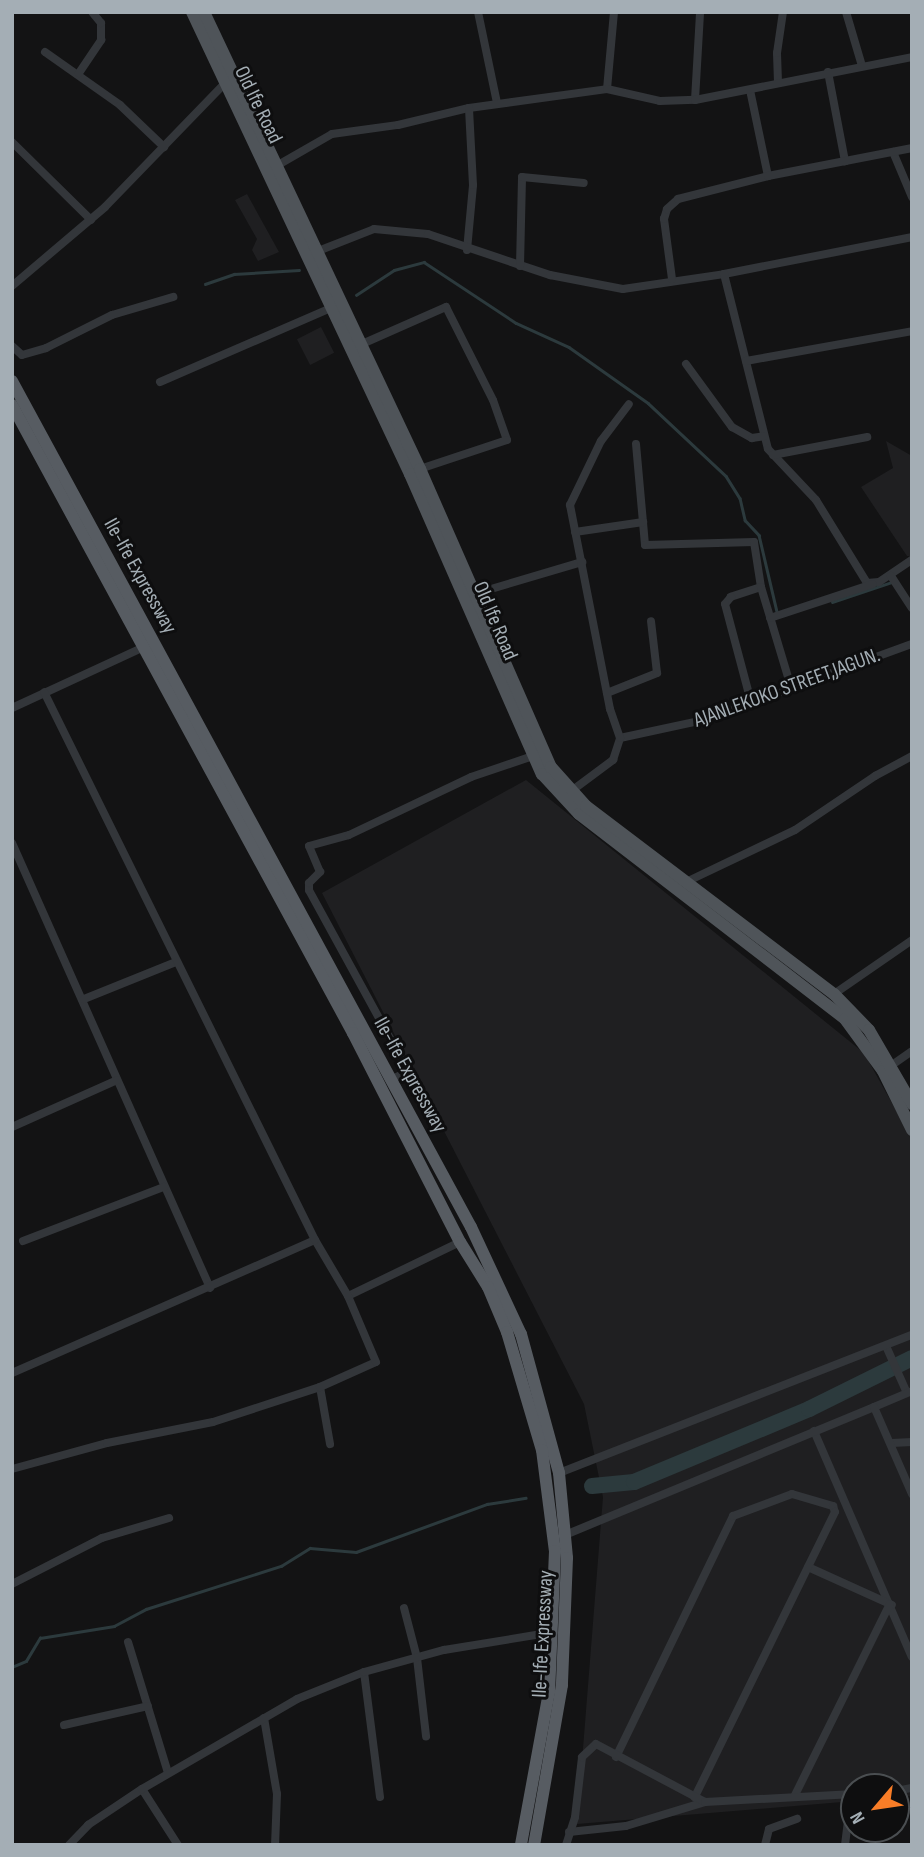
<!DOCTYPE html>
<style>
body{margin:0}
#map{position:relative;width:924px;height:1857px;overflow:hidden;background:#131314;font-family:"Sofia Sans Condensed",sans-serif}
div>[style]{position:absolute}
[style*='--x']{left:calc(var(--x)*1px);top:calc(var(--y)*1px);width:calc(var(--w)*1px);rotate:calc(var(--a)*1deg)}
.built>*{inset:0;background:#1f1f21;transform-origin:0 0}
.stream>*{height:2.5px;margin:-1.25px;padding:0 1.25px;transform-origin:1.25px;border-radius:1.25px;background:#2c3a3d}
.river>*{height:16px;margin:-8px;padding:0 8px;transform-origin:8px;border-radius:8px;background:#2c3a3d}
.minor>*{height:8px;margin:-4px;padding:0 4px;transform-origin:4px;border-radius:4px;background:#33363a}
.primary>*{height:12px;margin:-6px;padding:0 6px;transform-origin:6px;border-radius:6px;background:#4f5459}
.trunk>*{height:12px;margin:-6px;padding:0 6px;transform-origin:6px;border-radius:6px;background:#575c62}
span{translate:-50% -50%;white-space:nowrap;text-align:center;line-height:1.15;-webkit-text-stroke:6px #0e0e0f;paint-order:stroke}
.street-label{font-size:21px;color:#a4aeb5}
.frame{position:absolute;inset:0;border:14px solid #a4aeb5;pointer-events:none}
.north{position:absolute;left:840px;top:1773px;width:70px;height:70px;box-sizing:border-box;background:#0e0e0f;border:2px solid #4a4e51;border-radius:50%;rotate:241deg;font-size:19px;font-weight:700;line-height:28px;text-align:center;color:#a4aeb5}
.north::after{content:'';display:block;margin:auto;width:24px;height:32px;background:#f87d27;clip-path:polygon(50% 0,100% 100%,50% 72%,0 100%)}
</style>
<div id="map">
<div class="built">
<i style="clip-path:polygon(247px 194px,279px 252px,258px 261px,252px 250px,257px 239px,235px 200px)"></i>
<i style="left:321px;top:327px;width:29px;height:27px;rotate:63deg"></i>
<i style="clip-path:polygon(886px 441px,912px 456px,912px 556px,907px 556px,861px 487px,893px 468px)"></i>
<i style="clip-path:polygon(526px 780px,864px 1053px,912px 1139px,912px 1796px,896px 1798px,896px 1787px,854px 1787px,854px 1801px,577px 1824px,603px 1497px,584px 1404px,322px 893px)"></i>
</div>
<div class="stream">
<i style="--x:205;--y:284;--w:31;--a:-19"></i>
<i style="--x:234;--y:274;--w:65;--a:-3.5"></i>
<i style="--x:356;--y:295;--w:45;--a:-33.3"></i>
<i style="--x:394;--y:270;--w:31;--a:-15"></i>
<i style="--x:424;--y:262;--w:110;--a:33.5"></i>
<i style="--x:516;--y:323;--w:58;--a:24.4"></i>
<i style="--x:569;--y:347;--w:97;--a:35.3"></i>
<i style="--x:648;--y:403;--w:107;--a:43.1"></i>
<i style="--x:726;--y:476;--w:26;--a:58"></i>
<i style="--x:740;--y:498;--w:23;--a:77"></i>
<i style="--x:745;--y:520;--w:21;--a:47"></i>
<i style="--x:759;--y:535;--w:79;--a:76.8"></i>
<i style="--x:832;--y:602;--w:63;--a:-18.4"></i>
<i style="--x:12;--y:1667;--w:15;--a:-23"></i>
<i style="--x:26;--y:1661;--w:27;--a:-59"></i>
<i style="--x:40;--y:1638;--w:75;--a:-9.2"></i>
<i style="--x:114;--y:1626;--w:36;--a:-28"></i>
<i style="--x:146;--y:1609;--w:142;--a:-17.7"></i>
<i style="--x:281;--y:1566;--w:34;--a:-32"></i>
<i style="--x:310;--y:1548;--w:46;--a:5"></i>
<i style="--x:356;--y:1552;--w:140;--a:-20.1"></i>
<i style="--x:487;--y:1504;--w:39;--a:-9"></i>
</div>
<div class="river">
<i style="--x:592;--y:1486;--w:42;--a:-5.4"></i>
<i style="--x:634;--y:1482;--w:190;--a:-22.6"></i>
<i style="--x:809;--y:1409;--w:115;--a:-26.3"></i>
</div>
<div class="minor">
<i style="--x:478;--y:12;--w:93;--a:78.2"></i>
<i style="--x:846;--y:12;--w:56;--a:73.5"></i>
<i style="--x:45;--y:52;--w:92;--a:35.2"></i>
<i style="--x:120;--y:105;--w:61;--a:43.7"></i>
<i style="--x:828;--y:72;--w:91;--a:79.2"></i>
<i style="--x:79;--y:73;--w:40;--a:-56"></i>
<i style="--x:101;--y:40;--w:17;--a:-90"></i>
<i style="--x:101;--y:23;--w:14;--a:-129"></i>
<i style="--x:778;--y:82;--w:29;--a:-92"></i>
<i style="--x:777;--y:53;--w:41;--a:-81.7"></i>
<i style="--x:607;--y:89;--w:77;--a:-84.8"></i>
<i style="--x:750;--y:90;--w:88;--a:78.2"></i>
<i style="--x:695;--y:100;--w:88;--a:-86.7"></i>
<i style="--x:12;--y:142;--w:111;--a:44.6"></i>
<i style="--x:893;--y:152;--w:49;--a:67.1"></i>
<i style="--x:278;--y:165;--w:62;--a:-29.9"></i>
<i style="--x:332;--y:134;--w:67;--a:-7.8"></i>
<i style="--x:398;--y:125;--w:73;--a:-13.5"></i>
<i style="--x:469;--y:108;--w:139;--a:-7.8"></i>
<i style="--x:607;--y:89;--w:54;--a:12.8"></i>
<i style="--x:660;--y:101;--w:35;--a:-2"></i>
<i style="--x:695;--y:100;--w:221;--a:-11.2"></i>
<i style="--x:467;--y:250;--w:65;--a:-84.7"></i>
<i style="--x:473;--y:185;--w:77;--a:-93"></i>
<i style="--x:318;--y:251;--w:60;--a:-21.4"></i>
<i style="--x:374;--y:229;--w:54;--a:5.3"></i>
<i style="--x:428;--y:234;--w:129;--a:18.6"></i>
<i style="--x:550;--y:275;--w:74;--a:10.9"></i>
<i style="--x:623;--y:289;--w:102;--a:-8.4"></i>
<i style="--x:724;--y:274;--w:192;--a:-11.1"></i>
<i style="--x:520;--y:266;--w:89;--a:-88.7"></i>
<i style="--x:522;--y:177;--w:62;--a:5.5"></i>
<i style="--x:724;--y:274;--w:180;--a:75.9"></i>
<i style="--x:768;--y:449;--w:70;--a:46.7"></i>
<i style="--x:816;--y:500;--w:97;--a:58.4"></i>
<i style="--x:867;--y:583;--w:12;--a:-5"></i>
<i style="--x:879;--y:582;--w:40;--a:-34"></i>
<i style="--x:672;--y:279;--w:61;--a:-97.6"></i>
<i style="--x:664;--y:219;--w:10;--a:-73"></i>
<i style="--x:667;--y:209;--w:15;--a:-42"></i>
<i style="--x:678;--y:199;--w:93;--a:-14.3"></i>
<i style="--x:768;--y:176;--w:147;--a:-11"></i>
<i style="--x:12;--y:286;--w:122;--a:-40.3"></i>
<i style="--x:105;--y:207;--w:174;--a:-45.9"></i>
<i style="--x:362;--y:344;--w:92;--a:-23.8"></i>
<i style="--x:446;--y:307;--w:104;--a:63.2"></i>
<i style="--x:493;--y:400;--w:42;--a:70.7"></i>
<i style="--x:507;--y:440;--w:92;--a:161.6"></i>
<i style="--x:12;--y:346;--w:13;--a:42"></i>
<i style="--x:22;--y:355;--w:25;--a:-16"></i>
<i style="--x:46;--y:348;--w:74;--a:-26.6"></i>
<i style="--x:112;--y:315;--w:64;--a:-16.4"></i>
<i style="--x:746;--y:361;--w:169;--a:-10.2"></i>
<i style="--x:686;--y:364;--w:78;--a:53.9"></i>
<i style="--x:732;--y:427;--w:23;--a:29"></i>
<i style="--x:752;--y:438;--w:12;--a:-9"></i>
<i style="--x:160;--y:382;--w:189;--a:-23.4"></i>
<i style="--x:636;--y:444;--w:101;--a:84.9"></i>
<i style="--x:645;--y:545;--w:109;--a:-1.6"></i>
<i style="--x:754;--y:542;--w:46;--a:81.2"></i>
<i style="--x:761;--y:587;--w:32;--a:162"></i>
<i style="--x:731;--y:597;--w:9;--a:131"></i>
<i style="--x:725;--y:604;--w:101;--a:75.1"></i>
<i style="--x:773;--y:455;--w:96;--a:-10.8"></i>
<i style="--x:575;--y:532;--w:69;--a:-8.4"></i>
<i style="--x:891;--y:576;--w:38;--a:57"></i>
<i style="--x:761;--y:587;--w:104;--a:73.3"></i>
<i style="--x:474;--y:594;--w:113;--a:-16.5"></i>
<i style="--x:770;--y:618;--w:108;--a:-18.3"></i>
<i style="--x:607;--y:693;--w:54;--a:-21.8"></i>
<i style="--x:657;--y:673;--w:52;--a:-96.6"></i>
<i style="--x:12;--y:708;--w:145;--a:-24.8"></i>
<i style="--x:620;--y:738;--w:85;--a:-12.2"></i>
<i style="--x:703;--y:720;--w:222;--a:-20"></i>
<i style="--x:570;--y:792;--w:54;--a:-36.7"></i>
<i style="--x:613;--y:760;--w:23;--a:-72"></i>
<i style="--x:620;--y:738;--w:31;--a:-109"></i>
<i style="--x:610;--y:709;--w:208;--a:-101.1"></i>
<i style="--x:570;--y:505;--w:71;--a:-64.2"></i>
<i style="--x:601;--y:441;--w:46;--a:-52.9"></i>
<i style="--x:12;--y:843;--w:487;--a:66"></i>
<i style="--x:686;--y:882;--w:121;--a:-25.5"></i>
<i style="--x:795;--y:830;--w:97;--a:-34"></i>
<i style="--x:875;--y:776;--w:42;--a:-28.4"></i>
<i style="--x:834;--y:994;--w:95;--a:-34.7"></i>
<i style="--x:84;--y:999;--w:99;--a:-21.9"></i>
<i style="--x:892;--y:1065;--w:24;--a:-35"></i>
<i style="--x:391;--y:1080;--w:19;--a:-28"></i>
<i style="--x:408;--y:1071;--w:206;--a:-118.7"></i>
<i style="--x:309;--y:890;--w:7;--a:-90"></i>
<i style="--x:309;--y:883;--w:16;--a:-45"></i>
<i style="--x:320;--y:872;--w:28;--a:-113"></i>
<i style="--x:309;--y:846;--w:41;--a:-15.4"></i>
<i style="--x:349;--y:835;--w:135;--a:-25.4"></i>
<i style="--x:471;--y:777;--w:65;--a:-18.7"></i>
<i style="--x:12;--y:1127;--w:115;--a:-24.1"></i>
<i style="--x:23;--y:1241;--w:151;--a:-21"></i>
<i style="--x:348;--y:1296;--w:124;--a:-25.7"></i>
<i style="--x:886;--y:1346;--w:51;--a:65.9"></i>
<i style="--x:12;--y:1373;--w:331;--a:-23.7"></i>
<i style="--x:320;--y:1387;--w:58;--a:80"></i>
<i style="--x:874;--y:1407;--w:41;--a:-22.8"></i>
<i style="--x:814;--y:1431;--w:246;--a:66.6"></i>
<i style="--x:892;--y:1443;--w:20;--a:-3"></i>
<i style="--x:12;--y:1469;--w:98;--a:-15.3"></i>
<i style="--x:107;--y:1443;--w:108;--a:-11.2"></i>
<i style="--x:213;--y:1422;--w:113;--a:-18.1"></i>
<i style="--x:320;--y:1387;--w:61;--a:-24.1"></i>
<i style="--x:376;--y:1362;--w:72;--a:-113"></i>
<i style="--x:348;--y:1296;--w:65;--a:-120.5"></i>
<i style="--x:315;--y:1240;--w:611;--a:-116.31"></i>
<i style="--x:559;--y:1473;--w:379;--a:-21.4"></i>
<i style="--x:565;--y:1535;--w:334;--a:-22.5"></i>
<i style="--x:874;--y:1407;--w:95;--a:66.4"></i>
<i style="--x:808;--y:1567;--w:92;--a:24.3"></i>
<i style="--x:12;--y:1584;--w:101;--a:-27.1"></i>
<i style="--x:102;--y:1538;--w:70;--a:-16.6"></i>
<i style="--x:404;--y:1608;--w:52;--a:75.4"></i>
<i style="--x:417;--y:1658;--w:79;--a:83.4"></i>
<i style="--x:128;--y:1642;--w:137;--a:73"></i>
<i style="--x:364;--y:1672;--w:126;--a:82.7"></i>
<i style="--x:264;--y:1718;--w:77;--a:80.3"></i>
<i style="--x:277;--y:1794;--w:51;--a:92.2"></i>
<i style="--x:64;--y:1725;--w:86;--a:-12.7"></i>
<i style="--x:616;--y:1757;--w:268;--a:-64.1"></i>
<i style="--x:733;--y:1516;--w:63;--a:-20.4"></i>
<i style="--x:792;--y:1494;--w:43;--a:16.3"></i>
<i style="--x:833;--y:1506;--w:6;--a:72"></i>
<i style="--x:835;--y:1512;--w:318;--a:116.2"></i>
<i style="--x:142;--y:1789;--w:67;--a:57.3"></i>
<i style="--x:896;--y:1791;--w:16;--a:-11"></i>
<i style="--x:795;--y:1795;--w:213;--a:-63.6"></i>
<i style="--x:569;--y:1832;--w:57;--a:-6"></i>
<i style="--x:626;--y:1826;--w:83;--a:-16.9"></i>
<i style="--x:69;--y:1845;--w:28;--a:-46"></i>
<i style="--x:88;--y:1825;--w:65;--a:-33.7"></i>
<i style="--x:142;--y:1789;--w:179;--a:-30.1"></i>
<i style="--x:297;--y:1699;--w:72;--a:-21.9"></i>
<i style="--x:364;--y:1672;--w:83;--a:-15.4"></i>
<i style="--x:444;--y:1650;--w:111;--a:-9.3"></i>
<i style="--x:566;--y:1845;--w:29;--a:-72"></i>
<i style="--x:575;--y:1817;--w:60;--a:-83.3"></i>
<i style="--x:582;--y:1757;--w:19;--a:-43"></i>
<i style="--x:596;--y:1744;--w:123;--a:28"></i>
<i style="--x:705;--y:1802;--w:149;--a:-3.1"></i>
<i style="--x:765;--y:1845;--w:16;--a:-76"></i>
<i style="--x:769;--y:1829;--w:30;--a:-20"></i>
<i style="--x:845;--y:1845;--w:31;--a:-83"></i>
</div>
<div class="primary">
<i style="--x:192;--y:12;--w:511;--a:64.74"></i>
<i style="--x:410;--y:474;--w:328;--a:66.3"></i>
<i style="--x:542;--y:774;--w:54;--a:47.2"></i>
<i style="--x:579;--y:814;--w:336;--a:37.6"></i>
<i style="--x:845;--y:1019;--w:64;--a:53.8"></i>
<i style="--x:883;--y:1071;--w:66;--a:63.8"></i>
<i style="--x:204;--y:12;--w:505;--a:64.7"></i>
<i style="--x:420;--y:469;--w:326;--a:66.3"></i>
<i style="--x:551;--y:767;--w:52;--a:48.1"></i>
<i style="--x:586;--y:806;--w:311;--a:37.2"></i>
<i style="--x:834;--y:994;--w:50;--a:45.8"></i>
<i style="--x:869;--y:1030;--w:86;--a:59.8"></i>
</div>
<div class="trunk">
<i style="--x:12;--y:381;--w:962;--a:61.52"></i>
<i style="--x:471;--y:1227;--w:118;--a:65"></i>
<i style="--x:521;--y:1334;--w:144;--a:74.7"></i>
<i style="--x:559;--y:1473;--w:85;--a:84.6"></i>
<i style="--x:567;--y:1558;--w:127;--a:92.3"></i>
<i style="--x:562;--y:1685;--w:162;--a:99.9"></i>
<i style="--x:12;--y:405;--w:715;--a:61.5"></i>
<i style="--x:353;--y:1033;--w:235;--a:62.9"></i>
<i style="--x:460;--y:1242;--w:53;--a:58.1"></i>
<i style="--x:488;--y:1287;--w:49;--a:67.1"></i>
<i style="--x:507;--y:1332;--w:123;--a:73.5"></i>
<i style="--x:542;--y:1450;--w:102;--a:82.7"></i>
<i style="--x:555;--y:1551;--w:141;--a:92.4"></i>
<i style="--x:549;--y:1692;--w:156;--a:100.4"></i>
</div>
<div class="street-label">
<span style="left:258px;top:105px;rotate:64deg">Old Ife Road</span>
<span style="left:140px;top:576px;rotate:61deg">Ile-Ife Expressway</span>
<span style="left:495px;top:621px;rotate:67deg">Old Ife Road</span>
<span style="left:787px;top:688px;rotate:-20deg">AJANLEKOKO STREET,JAGUN.</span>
<span style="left:410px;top:1075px;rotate:61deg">Ile-Ife Expressway</span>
<span style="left:543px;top:1634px;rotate:-87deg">Ile-Ife Expressway</span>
</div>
<div class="frame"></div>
<div class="north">N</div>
</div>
